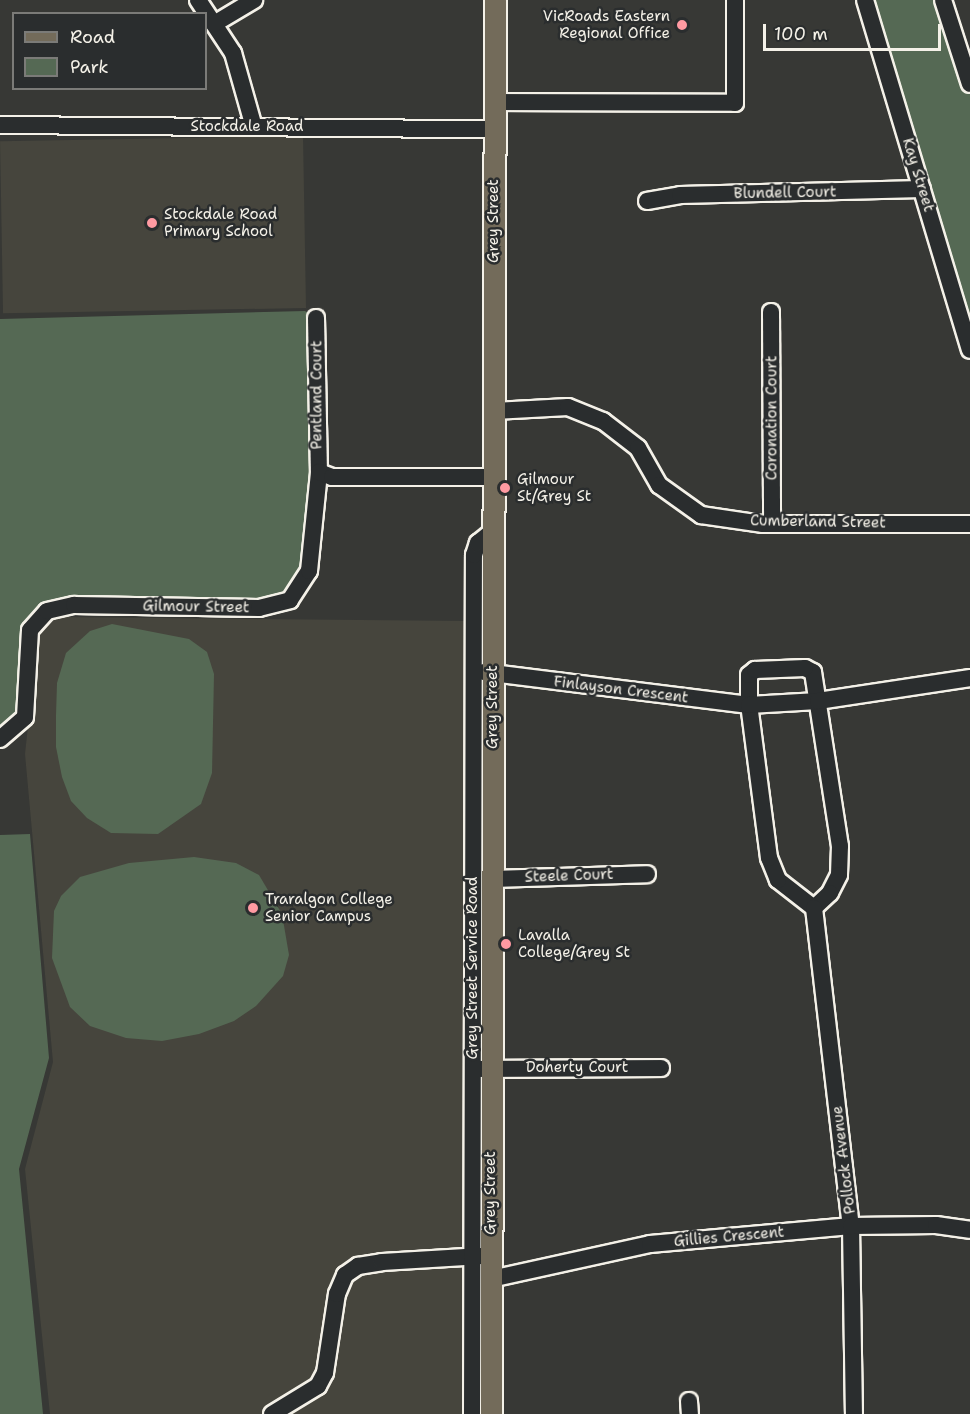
<!DOCTYPE html>
<style>
body{margin:0}
#map{position:relative;width:970px;height:1414px;overflow:hidden;background:#373835;font-family:"Shantell Sans",sans-serif}
div>[style]{position:absolute}
[style*='--x']{left:calc(var(--x)*1px);top:calc(var(--y)*1px);width:calc(var(--w)*1px);rotate:calc(var(--a)*1deg)}
.built>*{inset:0;background:#46453d;transform-origin:0 0}
.green>*{inset:0;background:#556954}
.roads{filter:drop-shadow(2px 0 #f4f1e8) drop-shadow(-2px 0 #f4f1e8) drop-shadow(0 2px #f4f1e8) drop-shadow(0 -2px #f4f1e8)}
.minor>*{height:16px;margin:-8px;padding:0 8px;transform-origin:8px;border-radius:8px;background:#2a2d2e}
.major>*{height:21px;margin:-10.5px;padding:0 10.5px;transform-origin:10.5px;border-radius:10.5px;background:#736b5a}
.dots>*{width:16px;height:16px;translate:-50% -50%;box-sizing:border-box;border:3px solid #2a2d2e;border-radius:50%}
span{translate:-50% -50%;white-space:nowrap;text-align:center;line-height:1.15;-webkit-text-stroke:5px #2a2d2e;paint-order:stroke}
.poi-label{font-size:15px;color:#f4f1e8}
.right{translate:-100% -50%;text-align:right}
.left{translate:0 -50%;text-align:left}
.street-label{font-size:15px;color:#f4f1e8}
.legend{position:absolute;left:12px;top:12px;width:195px;height:78px;box-sizing:border-box;background:#2a2d2e;border:2px solid #7b7b78;margin:0;padding:8px 10px;list-style:none;font-size:18px;color:#f4f1e8}
.legend li{display:flex;align-items:center;gap:12px;height:30px}
.legend b{width:30px;border:2px solid #7b7b78}
.scale{position:absolute;left:763px;top:24px;width:178px;height:27px;box-sizing:border-box;border:3px solid #f4f1e8;border-top:0;padding-left:8px;font-size:18px;line-height:21px;white-space:nowrap;color:#f4f1e8;-webkit-text-stroke:4px #2a2d2e;paint-order:stroke}
</style>
<div id="map">
<div class="built">
<i style="left:303px;top:136px;width:172px;height:303px;rotate:89deg"></i>
<i style="clip-path:polygon(63px 617px,468px 621px,462px 1414px,50px 1414px,25px 1169px,53px 1062px,25px 754px,38px 634px,53px 618px)"></i>
</div>
<div class="green">
<i style="clip-path:polygon(864px 0,943px 0,970px 84px,970px 352px)"></i>
<i style="clip-path:polygon(305px 311px,316px 318px,309px 571px,290px 600px,74px 605px,30px 630px,25px 717px,0 739px,0 319px)"></i>
<i style="clip-path:polygon(112px 624px,189px 639px,207px 652px,214px 674px,212px 773px,201px 804px,158px 834px,111px 833px,87px 818px,71px 801px,62px 777px,56px 747px,56px 715px,57px 683px,66px 653px,90px 631px)"></i>
<i style="clip-path:polygon(30px 834px,49px 1058px,19px 1169px,43px 1414px,0 1414px,0 835px)"></i>
<i style="clip-path:polygon(194px 857px,236px 863px,259px 875px,282px 914px,289px 955px,283px 976px,256px 1006px,234px 1021px,199px 1034px,162px 1041px,126px 1038px,90px 1026px,70px 1007px,52px 958px,54px 911px,61px 896px,80px 877px,129px 863px)"></i>
</div>
<div class="roads">
<div class="minor">
<i style="--x:198;--y:0;--w:64;--a:56.6"></i>
<i style="--x:233;--y:53;--w:77;--a:74.2"></i>
<i style="--x:865;--y:0;--w:365;--a:73.3"></i>
<i style="--x:943;--y:0;--w:88;--a:72.2"></i>
<i style="--x:214;--y:24;--w:47;--a:-31"></i>
<i style="--x:495;--y:102;--w:240;--a:0.2"></i>
<i style="--x:735;--y:103;--w:103;--a:-90"></i>
<i style="--x:0;--y:125;--w:495;--a:0.5"></i>
<i style="--x:647;--y:201;--w:34;--a:-10"></i>
<i style="--x:680;--y:195;--w:242;--a:-1.4"></i>
<i style="--x:771;--y:312;--w:212;--a:89.7"></i>
<i style="--x:316;--y:318;--w:154;--a:88.9"></i>
<i style="--x:494;--y:411;--w:74;--a:-3.1"></i>
<i style="--x:568;--y:407;--w:38;--a:22"></i>
<i style="--x:603;--y:421;--w:44;--a:37.6"></i>
<i style="--x:638;--y:448;--w:43;--a:60.4"></i>
<i style="--x:659;--y:485;--w:52;--a:35.5"></i>
<i style="--x:701;--y:515;--w:63;--a:8.3"></i>
<i style="--x:763;--y:524;--w:207;--a:0"></i>
<i style="--x:805;--y:668;--w:9;--a:27"></i>
<i style="--x:813;--y:672;--w:176;--a:81.2"></i>
<i style="--x:840;--y:846;--w:29;--a:92"></i>
<i style="--x:839;--y:875;--w:20;--a:117"></i>
<i style="--x:830;--y:893;--w:22;--a:137"></i>
<i style="--x:814;--y:908;--w:46;--a:-142.1"></i>
<i style="--x:778;--y:880;--w:24;--a:-112"></i>
<i style="--x:769;--y:858;--w:154;--a:-97.4"></i>
<i style="--x:749;--y:705;--w:30;--a:-90"></i>
<i style="--x:749;--y:675;--w:8;--a:-40"></i>
<i style="--x:755;--y:670;--w:50;--a:-2.3"></i>
<i style="--x:484;--y:672;--w:267;--a:7.1"></i>
<i style="--x:749;--y:705;--w:69;--a:-3.3"></i>
<i style="--x:818;--y:701;--w:154;--a:-8.6"></i>
<i style="--x:0;--y:739;--w:33;--a:-41"></i>
<i style="--x:25;--y:717;--w:87;--a:-86.7"></i>
<i style="--x:30;--y:630;--w:25;--a:-48"></i>
<i style="--x:47;--y:611;--w:28;--a:-13"></i>
<i style="--x:74;--y:605;--w:185;--a:0.9"></i>
<i style="--x:259;--y:608;--w:32;--a:-14"></i>
<i style="--x:290;--y:600;--w:35;--a:-57"></i>
<i style="--x:309;--y:571;--w:100;--a:-84.2"></i>
<i style="--x:319;--y:472;--w:14;--a:21"></i>
<i style="--x:332;--y:477;--w:162;--a:0"></i>
<i style="--x:492;--y:879;--w:155;--a:-1.8"></i>
<i style="--x:814;--y:908;--w:320;--a:83.4"></i>
<i style="--x:851;--y:1226;--w:188;--a:89.1"></i>
<i style="--x:479;--y:1069;--w:182;--a:-0.3"></i>
<i style="--x:491;--y:1279;--w:163;--a:-12.4"></i>
<i style="--x:650;--y:1244;--w:202;--a:-5.1"></i>
<i style="--x:851;--y:1226;--w:85;--a:-0.7"></i>
<i style="--x:936;--y:1225;--w:34;--a:8"></i>
<i style="--x:689;--y:1401;--w:13;--a:86"></i>
<i style="--x:272;--y:1414;--w:54;--a:-31.3"></i>
<i style="--x:318;--y:1386;--w:15;--a:-62"></i>
<i style="--x:325;--y:1373;--w:80;--a:-81.4"></i>
<i style="--x:337;--y:1294;--w:21;--a:-67"></i>
<i style="--x:345;--y:1275;--w:16;--a:-35"></i>
<i style="--x:358;--y:1266;--w:24;--a:-9"></i>
<i style="--x:382;--y:1262;--w:100;--a:-3.4"></i>
<i style="--x:472;--y:1414;--w:859;--a:-89.87"></i>
<i style="--x:474;--y:555;--w:13;--a:-72"></i>
<i style="--x:478;--y:543;--w:19;--a:-39"></i>
</div>
<div class="major">
<i style="--x:491;--y:1414;--w:1414;--a:-89.84"></i>
</div>
</div>
<div class="dots">
<i style="left:682px;top:25px;background:#ff9aa2"></i>
<i style="left:152px;top:223px;background:#ff9aa2"></i>
<i style="left:505px;top:488px;background:#ff9aa2"></i>
<i style="left:253px;top:908px;background:#ff9aa2"></i>
<i style="left:506px;top:944px;background:#ff9aa2"></i>
</div>
<div class="poi-label">
<span class="right" style="left:670px;top:25px">VicRoads Eastern<br>Regional Office</span>
<span class="left" style="left:164px;top:223px">Stockdale Road<br>Primary School</span>
<span class="left" style="left:517px;top:488px">Gilmour<br>St/Grey St</span>
<span class="left" style="left:265px;top:908px">Traralgon College<br>Senior Campus</span>
<span class="left" style="left:518px;top:944px">Lavalla<br>College/Grey St</span>
</div>
<div class="street-label">
<span style="left:247px;top:127px">Stockdale Road</span>
<span style="left:918px;top:175px;rotate:73deg">Kay Street</span>
<span style="left:785px;top:193px;rotate:-1deg">Blundell Court</span>
<span style="left:494px;top:221px;rotate:-90deg">Grey Street</span>
<span style="left:317px;top:395px;rotate:-90deg">Pentland Court</span>
<span style="left:772px;top:418px;rotate:-90deg">Coronation Court</span>
<span style="left:818px;top:522px;rotate:1deg">Cumberland Street</span>
<span style="left:196px;top:607px;rotate:1deg">Gilmour Street</span>
<span style="left:621px;top:690px;rotate:7deg">Finlayson Crescent</span>
<span style="left:493px;top:707px;rotate:-90deg">Grey Street</span>
<span style="left:569px;top:876px;rotate:-2deg">Steele Court</span>
<span style="left:473px;top:968px;rotate:-90deg">Grey Street Service Road</span>
<span style="left:577px;top:1068px">Doherty Court</span>
<span style="left:844px;top:1160px;rotate:-97deg">Pollock Avenue</span>
<span style="left:491px;top:1193px;rotate:-90deg">Grey Street</span>
<span style="left:729px;top:1237px;rotate:-5deg">Gillies Crescent</span>
</div>
<ul class="legend">
<li><b style="height:8px;background:#736b5a"></b>Road</li>
<li><b style="height:16px;background:#556954"></b>Park</li>
</ul>
<div class="scale">100 m</div>
</div>
